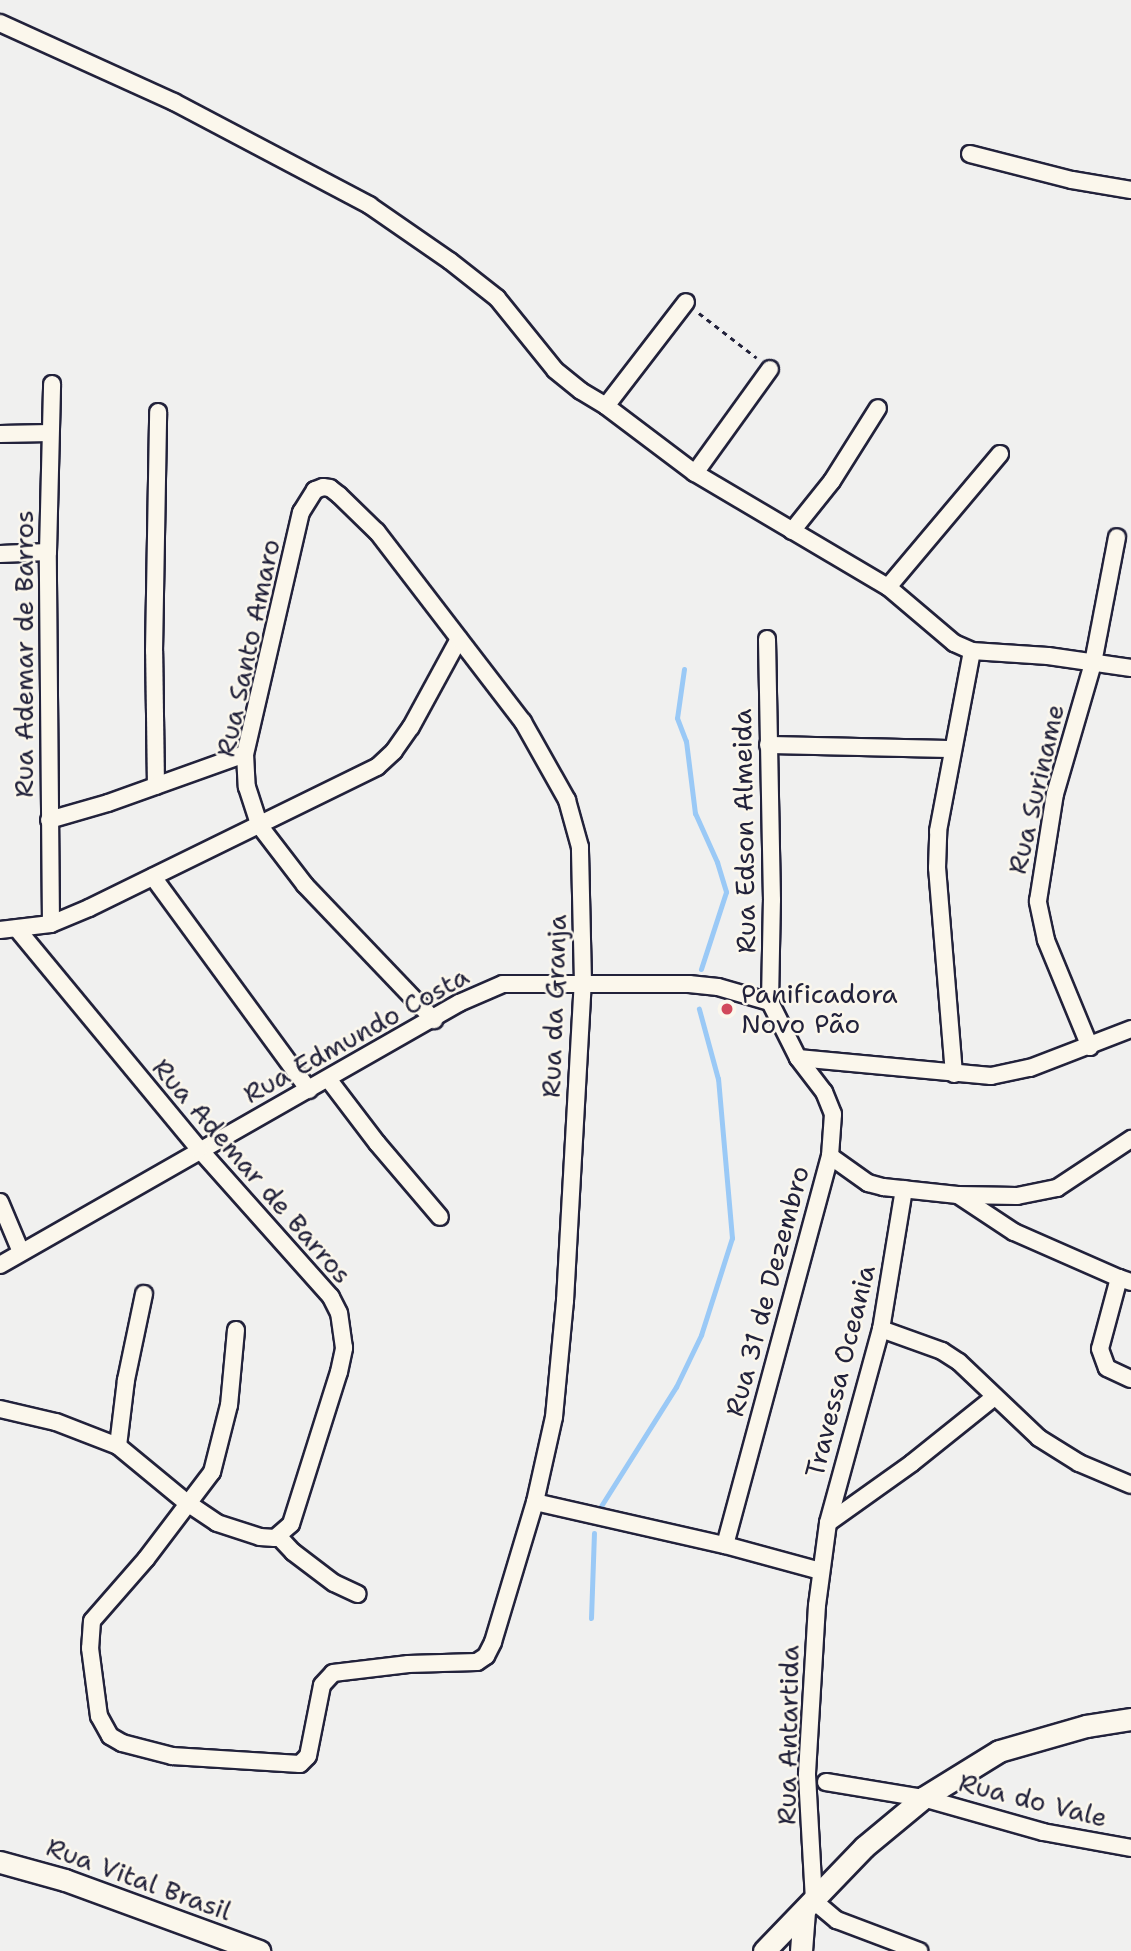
<!DOCTYPE html>
<meta charset="utf-8">
<style>
body{margin:0}
#map{position:relative;width:1131px;height:1951px;overflow:hidden;background:#f0f0ef;font-family:"Shantell Sans",sans-serif}
div>[style]{position:absolute}
[style*='--x']{left:calc(var(--x)*1px);top:calc(var(--y)*1px);width:calc(var(--w)*1px);rotate:calc(var(--a)*1deg)}
.stream>*{height:5px;margin:-2.5px;padding:0 2.5px;transform-origin:2.5px;border-radius:2.5px;background:#9ac9f6}
.path>*{height:2.5px;margin-top:-1.25px;transform-origin:0;background:repeating-linear-gradient(90deg,#22223b 0 5px,transparent 0 10px)}
.roads{filter:drop-shadow(2px 0 #22223b) drop-shadow(-2px 0 #22223b) drop-shadow(0 2px #22223b) drop-shadow(0 -2px #22223b)}
.street>*{height:16px;margin:-8px;padding:0 8px;transform-origin:8px;border-radius:8px;background:#fbf7ec}
.secondary>*{height:21px;margin:-10.5px;padding:0 10.5px;transform-origin:10.5px;border-radius:10.5px;background:#fbf7ec}
.dots>*{width:19px;height:19px;translate:-50% -50%;box-sizing:border-box;border:4px solid #fbf7ec;border-radius:50%}
span{translate:-50% -50%;white-space:nowrap;text-align:center;line-height:1.15;-webkit-text-stroke:5px #fbf7ec;paint-order:stroke}
.street-label{font-size:26px;color:#22223b}
.poi-label{font-size:26px;color:#22223b}
.left{translate:0 -50%;text-align:left}
</style>
<div id="map">
<div class="stream">
<i style="--x:684;--y:669;--w:49;--a:98.1"></i>
<i style="--x:677;--y:718;--w:25;--a:69"></i>
<i style="--x:686;--y:741;--w:73;--a:82.9"></i>
<i style="--x:695;--y:813;--w:54;--a:65.8"></i>
<i style="--x:717;--y:862;--w:31;--a:73"></i>
<i style="--x:726;--y:892;--w:81;--a:108"></i>
<i style="--x:601;--y:1506;--w:141;--a:-57.8"></i>
<i style="--x:676;--y:1387;--w:58;--a:-64.3"></i>
<i style="--x:701;--y:1335;--w:102;--a:-72.3"></i>
<i style="--x:732;--y:1238;--w:160;--a:-95"></i>
<i style="--x:718;--y:1079;--w:73;--a:-105.2"></i>
<i style="--x:591;--y:1618;--w:85;--a:-88"></i>
</div>
<div class="path">
<i style="--x:699;--y:313;--w:73;--a:37.8"></i>
</div>
<div class="roads">
<div class="street">
<i style="--x:0;--y:23;--w:191;--a:24.4"></i>
<i style="--x:174;--y:102;--w:221;--a:27.8"></i>
<i style="--x:369;--y:205;--w:98;--a:34.7"></i>
<i style="--x:450;--y:261;--w:60;--a:38.2"></i>
<i style="--x:497;--y:298;--w:92;--a:51.1"></i>
<i style="--x:555;--y:370;--w:33;--a:39"></i>
<i style="--x:581;--y:391;--w:29;--a:31"></i>
<i style="--x:606;--y:406;--w:111;--a:37"></i>
<i style="--x:695;--y:473;--w:224;--a:30.6"></i>
<i style="--x:888;--y:587;--w:87;--a:40.3"></i>
<i style="--x:954;--y:643;--w:20;--a:24"></i>
<i style="--x:972;--y:651;--w:76;--a:3.8"></i>
<i style="--x:1048;--y:656;--w:84;--a:8.2"></i>
<i style="--x:970;--y:154;--w:105;--a:14.3"></i>
<i style="--x:1072;--y:180;--w:60;--a:9.6"></i>
<i style="--x:606;--y:406;--w:131;--a:-52.4"></i>
<i style="--x:0;--y:434;--w:50;--a:-1.1"></i>
<i style="--x:695;--y:473;--w:128;--a:-54.2"></i>
<i style="--x:792;--y:531;--w:64;--a:-51.3"></i>
<i style="--x:832;--y:481;--w:86;--a:-57.8"></i>
<i style="--x:0;--y:554;--w:48;--a:-2.4"></i>
<i style="--x:888;--y:587;--w:174;--a:-49.9"></i>
<i style="--x:768;--y:745;--w:183;--a:1.3"></i>
<i style="--x:156;--y:786;--w:135;--a:-90.8"></i>
<i style="--x:154;--y:651;--w:239;--a:-89"></i>
<i style="--x:49;--y:820;--w:61;--a:-16.1"></i>
<i style="--x:108;--y:803;--w:145;--a:-19.7"></i>
<i style="--x:153;--y:877;--w:264;--a:53.8"></i>
<i style="--x:51;--y:924;--w:372;--a:-90.5"></i>
<i style="--x:48;--y:552;--w:168;--a:-88.6"></i>
<i style="--x:0;--y:930;--w:51;--a:-6.7"></i>
<i style="--x:51;--y:924;--w:41;--a:-22.8"></i>
<i style="--x:89;--y:908;--w:321;--a:-26.1"></i>
<i style="--x:377;--y:767;--w:23;--a:-43"></i>
<i style="--x:394;--y:751;--w:29;--a:-55"></i>
<i style="--x:411;--y:727;--w:100;--a:-61.4"></i>
<i style="--x:1090;--y:1047;--w:116;--a:-112.4"></i>
<i style="--x:1046;--y:940;--w:40;--a:-102"></i>
<i style="--x:1038;--y:901;--w:108;--a:-81"></i>
<i style="--x:1055;--y:794;--w:136;--a:-73.8"></i>
<i style="--x:1093;--y:663;--w:128;--a:-79.2"></i>
<i style="--x:798;--y:1058;--w:194;--a:5.3"></i>
<i style="--x:991;--y:1076;--w:40;--a:-12"></i>
<i style="--x:1030;--y:1068;--w:108;--a:-21.1"></i>
<i style="--x:954;--y:1074;--w:207;--a:-94.7"></i>
<i style="--x:937;--y:868;--w:37;--a:-88"></i>
<i style="--x:938;--y:831;--w:183;--a:-79.3"></i>
<i style="--x:329;--y:1080;--w:79;--a:52.7"></i>
<i style="--x:377;--y:1143;--w:97;--a:49.6"></i>
<i style="--x:830;--y:1156;--w:47;--a:35.4"></i>
<i style="--x:868;--y:1183;--w:16;--a:15"></i>
<i style="--x:883;--y:1187;--w:75;--a:6.1"></i>
<i style="--x:958;--y:1195;--w:59;--a:1"></i>
<i style="--x:1017;--y:1196;--w:41;--a:-11.3"></i>
<i style="--x:1057;--y:1188;--w:89;--a:-33.5"></i>
<i style="--x:904;--y:1189;--w:142;--a:99.3"></i>
<i style="--x:881;--y:1329;--w:201;--a:105.3"></i>
<i style="--x:828;--y:1523;--w:83;--a:97.6"></i>
<i style="--x:817;--y:1605;--w:170;--a:93.4"></i>
<i style="--x:807;--y:1775;--w:126;--a:86.8"></i>
<i style="--x:814;--y:1901;--w:30;--a:40"></i>
<i style="--x:837;--y:1920;--w:88;--a:20.7"></i>
<i style="--x:958;--y:1195;--w:67;--a:33.5"></i>
<i style="--x:1014;--y:1232;--w:115;--a:23.7"></i>
<i style="--x:0;--y:1202;--w:54;--a:67.2"></i>
<i style="--x:0;--y:1265;--w:529;--a:-29.72"></i>
<i style="--x:459;--y:1003;--w:48;--a:-23.4"></i>
<i style="--x:503;--y:984;--w:186;--a:0"></i>
<i style="--x:689;--y:984;--w:29;--a:6"></i>
<i style="--x:718;--y:987;--w:54;--a:16.1"></i>
<i style="--x:1131;--y:1282;--w:13;--a:-162"></i>
<i style="--x:1119;--y:1278;--w:73;--a:105"></i>
<i style="--x:1100;--y:1349;--w:20;--a:70"></i>
<i style="--x:1107;--y:1368;--w:26;--a:25"></i>
<i style="--x:881;--y:1329;--w:65;--a:19.8"></i>
<i style="--x:942;--y:1351;--w:20;--a:33"></i>
<i style="--x:959;--y:1362;--w:110;--a:43.5"></i>
<i style="--x:1039;--y:1438;--w:47;--a:32"></i>
<i style="--x:1079;--y:1463;--w:56;--a:22.9"></i>
<i style="--x:236;--y:1330;--w:75;--a:95.3"></i>
<i style="--x:229;--y:1405;--w:69;--a:104.2"></i>
<i style="--x:212;--y:1472;--w:109;--a:127.2"></i>
<i style="--x:146;--y:1559;--w:82;--a:131.1"></i>
<i style="--x:92;--y:1621;--w:27;--a:94"></i>
<i style="--x:90;--y:1648;--w:69;--a:82.5"></i>
<i style="--x:99;--y:1716;--w:23;--a:61"></i>
<i style="--x:110;--y:1736;--w:14;--a:30"></i>
<i style="--x:122;--y:1743;--w:52;--a:14.6"></i>
<i style="--x:172;--y:1756;--w:128;--a:3.6"></i>
<i style="--x:300;--y:1764;--w:11;--a:-45"></i>
<i style="--x:308;--y:1756;--w:72;--a:-78.8"></i>
<i style="--x:322;--y:1685;--w:16;--a:-47"></i>
<i style="--x:333;--y:1673;--w:76;--a:-6.8"></i>
<i style="--x:408;--y:1664;--w:69;--a:-1.7"></i>
<i style="--x:477;--y:1662;--w:11;--a:-34"></i>
<i style="--x:486;--y:1656;--w:16;--a:-63"></i>
<i style="--x:493;--y:1642;--w:146;--a:-73.3"></i>
<i style="--x:535;--y:1502;--w:87;--a:-77.4"></i>
<i style="--x:554;--y:1417;--w:117;--a:-84.6"></i>
<i style="--x:565;--y:1301;--w:319;--a:-86.8"></i>
<i style="--x:583;--y:983;--w:136;--a:-91.3"></i>
<i style="--x:580;--y:847;--w:49;--a:-105.5"></i>
<i style="--x:567;--y:800;--w:90;--a:-119.4"></i>
<i style="--x:523;--y:722;--w:240;--a:-127.5"></i>
<i style="--x:377;--y:532;--w:53;--a:-135.8"></i>
<i style="--x:339;--y:495;--w:11;--a:-142"></i>
<i style="--x:330;--y:488;--w:7;--a:-172"></i>
<i style="--x:323;--y:487;--w:9;--a:159"></i>
<i style="--x:315;--y:490;--w:26;--a:122"></i>
<i style="--x:301;--y:512;--w:248;--a:103"></i>
<i style="--x:245;--y:754;--w:33;--a:87"></i>
<i style="--x:247;--y:787;--w:40;--a:72"></i>
<i style="--x:259;--y:825;--w:76;--a:52.5"></i>
<i style="--x:305;--y:885;--w:187;--a:46.3"></i>
<i style="--x:0;--y:1409;--w:57;--a:13.1"></i>
<i style="--x:56;--y:1422;--w:66;--a:21.2"></i>
<i style="--x:118;--y:1446;--w:88;--a:39.5"></i>
<i style="--x:186;--y:1502;--w:37;--a:34"></i>
<i style="--x:217;--y:1523;--w:45;--a:18"></i>
<i style="--x:260;--y:1537;--w:15;--a:4"></i>
<i style="--x:275;--y:1538;--w:21;--a:-41"></i>
<i style="--x:291;--y:1524;--w:159;--a:-72.5"></i>
<i style="--x:339;--y:1372;--w:25;--a:-78"></i>
<i style="--x:344;--y:1348;--w:35;--a:-98"></i>
<i style="--x:339;--y:1313;--w:18;--a:-117"></i>
<i style="--x:331;--y:1297;--w:198;--a:-131.7"></i>
<i style="--x:199;--y:1149;--w:286;--a:-129.6"></i>
<i style="--x:118;--y:1446;--w:66;--a:-83.1"></i>
<i style="--x:126;--y:1380;--w:88;--a:-78.2"></i>
<i style="--x:535;--y:1502;--w:195;--a:12.8"></i>
<i style="--x:725;--y:1545;--w:99;--a:15.2"></i>
<i style="--x:828;--y:1523;--w:103;--a:-35.5"></i>
<i style="--x:912;--y:1463;--w:104;--a:-38.7"></i>
<i style="--x:279;--y:1537;--w:21;--a:47"></i>
<i style="--x:293;--y:1552;--w:51;--a:37.1"></i>
<i style="--x:334;--y:1583;--w:26;--a:25"></i>
<i style="--x:725;--y:1545;--w:403;--a:-74.9"></i>
<i style="--x:830;--y:1156;--w:42;--a:-85.9"></i>
<i style="--x:833;--y:1114;--w:24;--a:-112"></i>
<i style="--x:824;--y:1092;--w:43;--a:-127.4"></i>
<i style="--x:798;--y:1058;--w:63;--a:-116.6"></i>
<i style="--x:770;--y:1002;--w:102;--a:-88.9"></i>
<i style="--x:772;--y:900;--w:261;--a:-91.1"></i>
<i style="--x:826;--y:1782;--w:98;--a:9.4"></i>
<i style="--x:923;--y:1798;--w:125;--a:15.8"></i>
<i style="--x:1043;--y:1832;--w:89;--a:10.3"></i>
</div>
<div class="secondary">
<i style="--x:0;--y:1862;--w:67;--a:15.5"></i>
<i style="--x:65;--y:1880;--w:207;--a:20.1"></i>
<i style="--x:764;--y:1951;--w:144;--a:-46.1"></i>
<i style="--x:864;--y:1847;--w:77;--a:-39.7"></i>
<i style="--x:923;--y:1798;--w:89;--a:-31.7"></i>
<i style="--x:999;--y:1751;--w:91;--a:-16"></i>
<i style="--x:1086;--y:1726;--w:46;--a:-8.8"></i>
<i style="--x:801;--y:1951;--w:40;--a:-85.7"></i>
</div>
</div>
<div class="dots">
<i style="left:727px;top:1009px;background:#d1495b"></i>
</div>
<div class="street-label">
<span style="left:248px;top:648px;rotate:-78deg">Rua Santo Amaro</span>
<span style="left:24px;top:654px;rotate:-90deg">Rua Ademar de Barros</span>
<span style="left:1036px;top:789px;rotate:-77deg">Rua Suriname</span>
<span style="left:744px;top:831px;rotate:-91deg">Rua Edson Almeida</span>
<span style="left:554px;top:1006px;rotate:-88deg">Rua da Granja</span>
<span style="left:356px;top:1035px;rotate:-29deg">Rua Edmundo Costa</span>
<span style="left:252px;top:1171px;rotate:49deg">Rua Ademar de Barros</span>
<span style="left:767px;top:1291px;rotate:-75deg">Rua 31 de Dezembro</span>
<span style="left:840px;top:1371px;rotate:-76deg">Travessa Oceania</span>
<span style="left:788px;top:1735px;rotate:-89deg">Rua Antartida</span>
<span style="left:1033px;top:1800px;rotate:14deg">Rua do Vale</span>
<span style="left:139px;top:1879px;rotate:20deg">Rua Vital Brasil</span>
</div>
<div class="poi-label">
<span class="left" style="left:741px;top:1009px">Panificadora<br>Novo Pão</span>
</div>
</div>
